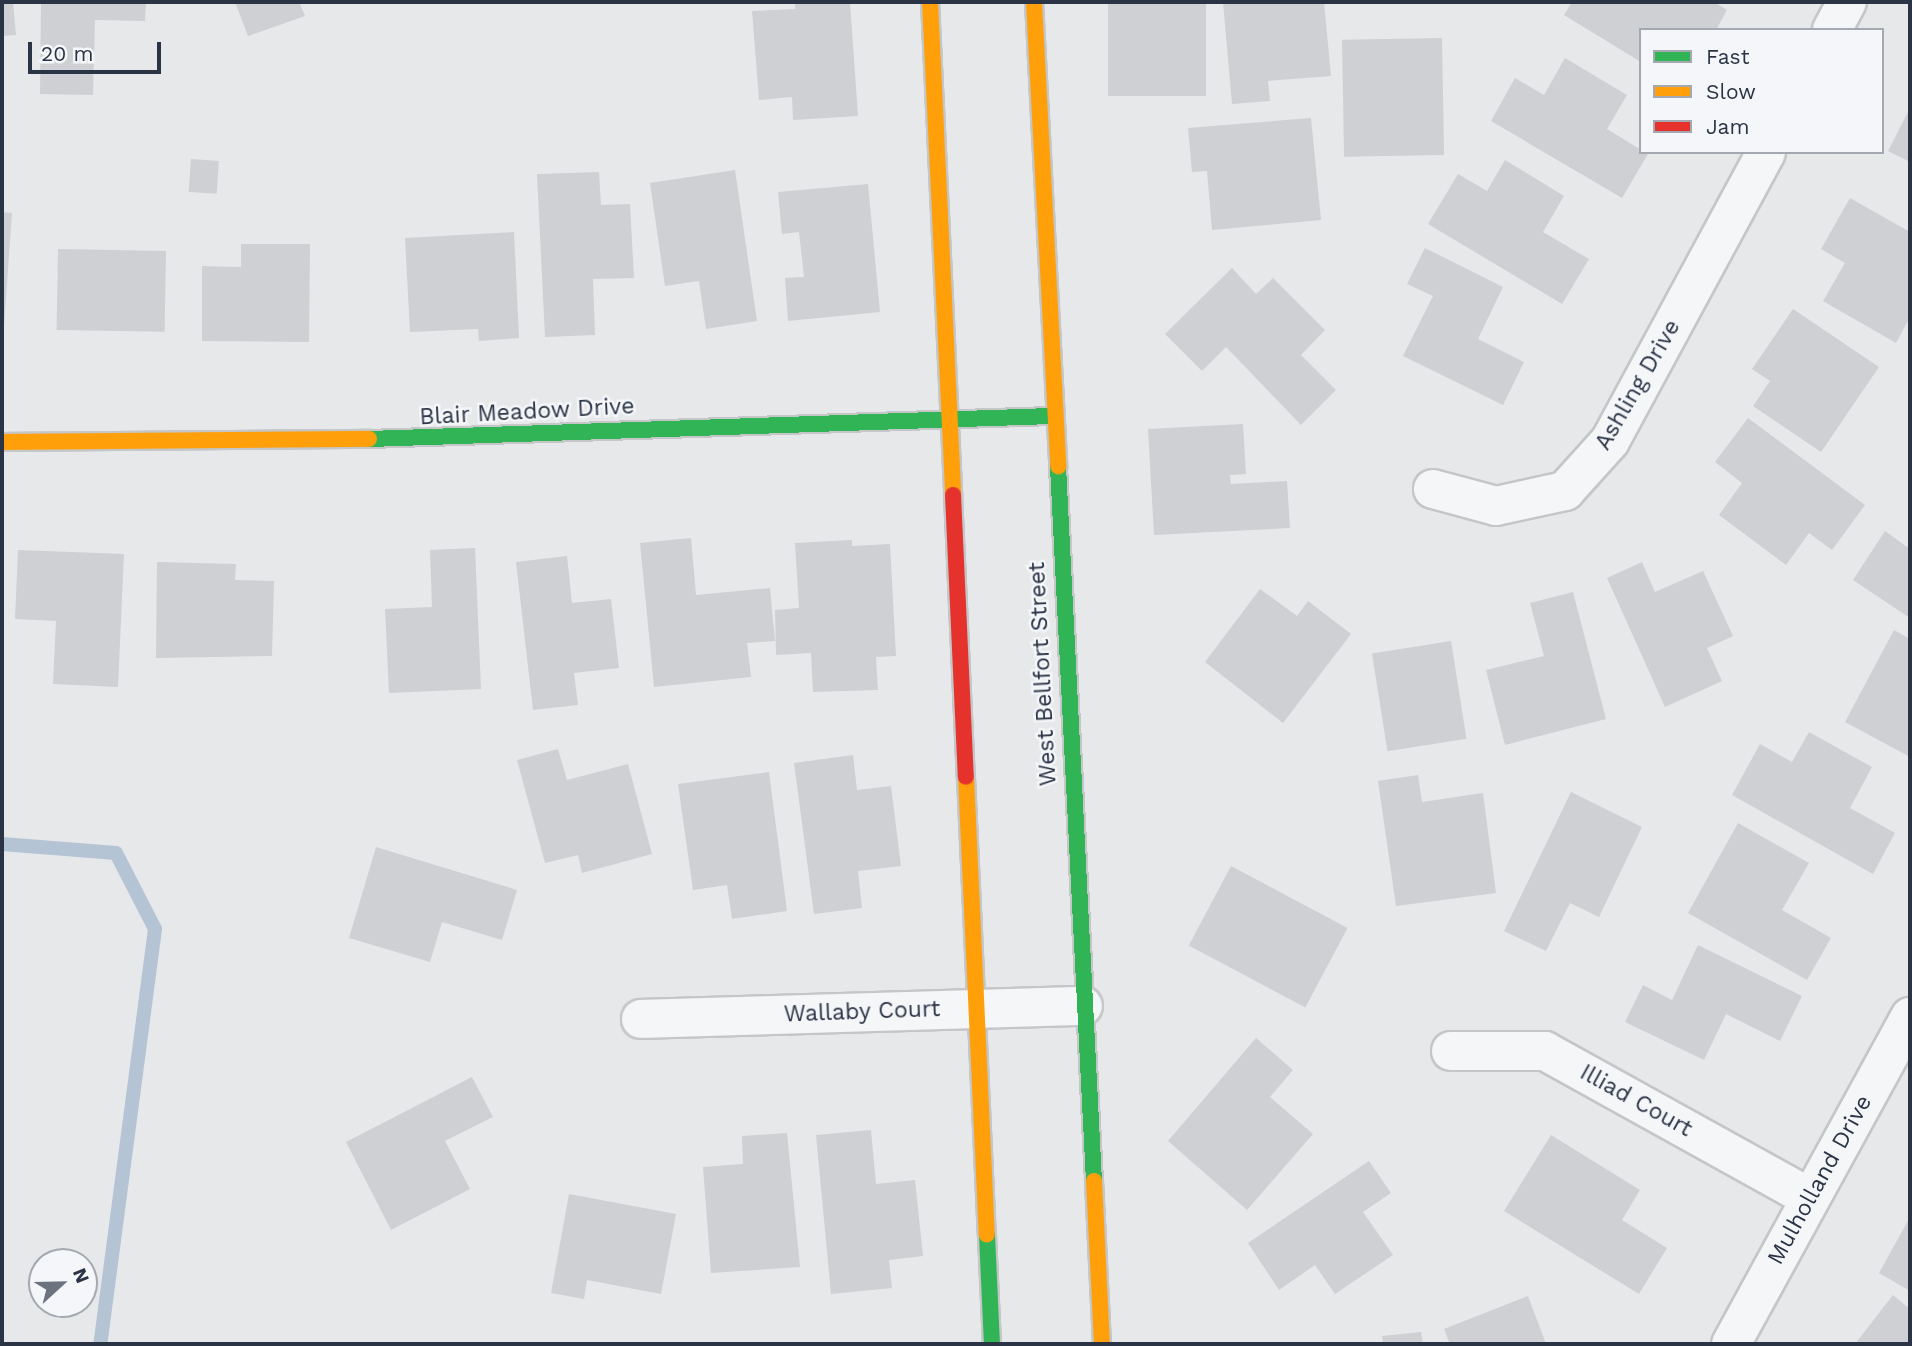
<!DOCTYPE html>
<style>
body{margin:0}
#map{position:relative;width:1912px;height:1346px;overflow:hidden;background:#e6e8ea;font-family:"Work Sans",sans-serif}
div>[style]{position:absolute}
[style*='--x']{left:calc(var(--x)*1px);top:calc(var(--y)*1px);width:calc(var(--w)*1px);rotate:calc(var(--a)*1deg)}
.stream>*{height:14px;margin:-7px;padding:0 7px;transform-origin:7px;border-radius:7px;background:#b4c4d5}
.building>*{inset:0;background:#ced0d3;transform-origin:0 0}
.roads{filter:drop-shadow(2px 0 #c4c6c8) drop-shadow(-2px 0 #c4c6c8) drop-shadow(0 2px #c4c6c8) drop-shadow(0 -2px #c4c6c8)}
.street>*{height:38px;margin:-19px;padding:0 19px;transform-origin:19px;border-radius:19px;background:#f5f6f7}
.fast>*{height:16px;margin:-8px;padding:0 8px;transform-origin:8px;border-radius:8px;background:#30b455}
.slow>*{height:16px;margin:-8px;padding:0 8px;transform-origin:8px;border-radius:8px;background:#ff9f0a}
.jam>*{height:16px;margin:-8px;padding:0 8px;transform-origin:8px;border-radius:8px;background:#e5322d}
span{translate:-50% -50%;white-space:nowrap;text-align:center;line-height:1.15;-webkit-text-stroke:5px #f4f6f9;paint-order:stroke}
.street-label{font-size:23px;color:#2b3445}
.frame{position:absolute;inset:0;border:4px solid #2b3445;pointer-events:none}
.legend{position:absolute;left:1639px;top:28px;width:245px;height:126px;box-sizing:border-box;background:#f4f6f9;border:2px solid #a4a8b1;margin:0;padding:9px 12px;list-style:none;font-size:21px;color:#2b3445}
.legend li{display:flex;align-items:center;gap:14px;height:35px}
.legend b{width:35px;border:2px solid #a4a8b1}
.north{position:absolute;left:28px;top:1248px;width:70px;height:70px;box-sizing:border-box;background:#f4f6f9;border:2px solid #a4a8b1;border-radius:50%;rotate:68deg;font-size:19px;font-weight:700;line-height:28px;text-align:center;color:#2b3445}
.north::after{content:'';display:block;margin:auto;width:24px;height:32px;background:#6c737f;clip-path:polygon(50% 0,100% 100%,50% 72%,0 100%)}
.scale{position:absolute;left:28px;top:42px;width:133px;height:32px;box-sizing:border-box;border:4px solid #2b3445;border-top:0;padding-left:9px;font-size:21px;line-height:24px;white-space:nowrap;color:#2b3445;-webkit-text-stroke:5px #f4f6f9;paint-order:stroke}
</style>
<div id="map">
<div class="stream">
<i style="--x:2;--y:844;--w:114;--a:4.5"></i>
<i style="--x:116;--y:853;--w:85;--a:62.8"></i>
<i style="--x:155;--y:929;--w:419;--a:97.5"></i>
</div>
<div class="building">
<i style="clip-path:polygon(2px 2px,13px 2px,16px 35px,2px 36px)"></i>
<i style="clip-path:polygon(41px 2px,146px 2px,145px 21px,95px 20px,93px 95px,40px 94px)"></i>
<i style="clip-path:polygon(235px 2px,299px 2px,305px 16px,248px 36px)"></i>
<i style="clip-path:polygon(795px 2px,850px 2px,858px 116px,793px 120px,792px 97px,759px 100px,752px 11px,795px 9px)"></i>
<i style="left:1108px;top:2px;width:98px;height:94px"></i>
<i style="clip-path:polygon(1223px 2px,1324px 2px,1331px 76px,1268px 81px,1270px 101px,1232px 104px)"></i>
<i style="clip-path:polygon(1572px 2px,1714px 2px,1727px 10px,1716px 30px,1641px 30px,1641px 62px,1564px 15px)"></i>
<i style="left:1442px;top:38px;width:117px;height:100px;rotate:89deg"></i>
<i style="clip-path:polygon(1565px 58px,1627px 95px,1607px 129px,1648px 154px,1622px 198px,1491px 121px,1515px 78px,1544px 95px)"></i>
<i style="clip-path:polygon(1910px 108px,1910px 162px,1888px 151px)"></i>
<i style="clip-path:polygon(1311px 118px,1321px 220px,1212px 230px,1207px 171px,1192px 172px,1188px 128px)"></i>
<i style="left:191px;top:159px;width:28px;height:33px;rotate:4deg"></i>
<i style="clip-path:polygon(1505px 160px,1564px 196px,1543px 232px,1589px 259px,1562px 304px,1428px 224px,1458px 174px,1487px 191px)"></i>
<i style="clip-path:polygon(735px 170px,757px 321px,706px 329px,699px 281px,665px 286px,650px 183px)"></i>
<i style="clip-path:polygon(599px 172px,601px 205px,630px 204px,634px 278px,593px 279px,595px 335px,545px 337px,537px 174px)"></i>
<i style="clip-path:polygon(868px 184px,880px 312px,788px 321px,785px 278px,804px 277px,799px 232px,782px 234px,778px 192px)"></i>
<i style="clip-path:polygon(1850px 198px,1910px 232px,1910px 317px,1896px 343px,1823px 301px,1845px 263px,1821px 249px)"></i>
<i style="clip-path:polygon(2px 212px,12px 213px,4px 326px,2px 326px)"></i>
<i style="clip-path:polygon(514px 232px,519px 338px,479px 341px,478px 329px,410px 332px,405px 238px)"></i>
<i style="clip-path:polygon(241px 244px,310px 244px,309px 342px,202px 341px,202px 266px,241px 267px)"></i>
<i style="clip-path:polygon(1425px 248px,1503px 287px,1478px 339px,1524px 362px,1503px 405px,1403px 356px,1433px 296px,1407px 284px)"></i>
<i style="left:58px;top:249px;width:108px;height:81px;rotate:1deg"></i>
<i style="clip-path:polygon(1232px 268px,1256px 294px,1273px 278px,1325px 330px,1301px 355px,1336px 390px,1301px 425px,1226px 347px,1202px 371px,1165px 334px)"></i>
<i style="clip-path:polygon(1793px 309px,1879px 367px,1821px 452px,1753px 406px,1770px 381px,1752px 369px)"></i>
<i style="clip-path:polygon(1748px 418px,1865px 505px,1832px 550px,1809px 533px,1786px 565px,1719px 515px,1742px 483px,1715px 462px)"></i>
<i style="clip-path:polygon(1243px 424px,1246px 474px,1230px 475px,1231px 484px,1287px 481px,1290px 528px,1154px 535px,1148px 429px)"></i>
<i style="clip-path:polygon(1885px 531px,1910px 549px,1910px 618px,1853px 580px)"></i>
<i style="clip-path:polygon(691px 538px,696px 595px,770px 588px,775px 641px,747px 643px,751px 677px,654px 687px,640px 543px)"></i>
<i style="clip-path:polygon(852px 540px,852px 546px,890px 544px,896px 656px,876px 657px,878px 690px,813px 692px,811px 653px,776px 655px,775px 610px,799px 608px,795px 543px)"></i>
<i style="clip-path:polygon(475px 548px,481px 689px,389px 693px,385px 609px,432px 607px,430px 550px)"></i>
<i style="clip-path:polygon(18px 550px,124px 554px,118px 687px,53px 684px,56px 621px,15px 619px)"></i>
<i style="clip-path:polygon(567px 556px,572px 603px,611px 599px,619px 668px,574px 673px,578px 705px,533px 710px,516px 562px)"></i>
<i style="clip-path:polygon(157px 562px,236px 564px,235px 580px,274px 581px,272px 656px,156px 658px)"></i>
<i style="clip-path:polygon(1642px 562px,1655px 592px,1703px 571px,1733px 636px,1707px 648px,1722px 681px,1665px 707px,1607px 578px)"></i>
<i style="clip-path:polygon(1260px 589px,1297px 616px,1308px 601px,1351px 634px,1283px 723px,1205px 662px)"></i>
<i style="clip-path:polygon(1573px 592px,1606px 719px,1505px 745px,1486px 670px,1544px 656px,1530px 603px)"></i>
<i style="clip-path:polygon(1894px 630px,1910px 639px,1910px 757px,1845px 722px)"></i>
<i style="left:1451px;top:641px;width:99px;height:80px;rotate:81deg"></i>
<i style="clip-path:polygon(1809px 732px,1872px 767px,1850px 808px,1895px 833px,1873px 874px,1732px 795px,1760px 744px,1792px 762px)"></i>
<i style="clip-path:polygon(558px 749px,567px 780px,628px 764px,652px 854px,582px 873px,578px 855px,545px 863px,517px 760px)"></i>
<i style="clip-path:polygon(853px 755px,857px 790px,891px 786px,901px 866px,858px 871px,862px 908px,814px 914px,794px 763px)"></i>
<i style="clip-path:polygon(769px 772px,787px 911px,732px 919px,727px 885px,693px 890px,678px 784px)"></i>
<i style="clip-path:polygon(1418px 775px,1422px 802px,1483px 793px,1496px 893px,1396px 906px,1378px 781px)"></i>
<i style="clip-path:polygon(1571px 792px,1642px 827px,1599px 917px,1570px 903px,1546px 951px,1504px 931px)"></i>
<i style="clip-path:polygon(1738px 823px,1809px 863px,1782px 910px,1831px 938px,1807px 980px,1688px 913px)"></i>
<i style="clip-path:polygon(376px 847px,517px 890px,502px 940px,442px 922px,430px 962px,349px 938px)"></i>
<i style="left:1231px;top:866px;width:132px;height:90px;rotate:28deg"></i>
<i style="clip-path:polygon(1698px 945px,1802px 996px,1780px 1041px,1726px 1014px,1704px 1060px,1625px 1022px,1643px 985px,1672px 1000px)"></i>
<i style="clip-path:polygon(1256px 1038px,1293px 1070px,1270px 1097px,1313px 1134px,1247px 1210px,1168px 1141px)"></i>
<i style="clip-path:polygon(472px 1077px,493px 1117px,445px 1141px,470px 1189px,391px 1230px,346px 1142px)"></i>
<i style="clip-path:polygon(871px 1130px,876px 1184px,915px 1180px,923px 1256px,889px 1260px,892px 1288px,831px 1294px,816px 1135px)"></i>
<i style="clip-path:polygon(787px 1133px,800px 1267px,711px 1273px,703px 1167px,743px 1164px,742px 1136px)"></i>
<i style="clip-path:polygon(1551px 1135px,1640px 1190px,1622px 1220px,1667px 1248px,1639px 1294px,1504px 1211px)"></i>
<i style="clip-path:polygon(1369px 1161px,1391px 1193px,1363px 1212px,1393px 1255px,1335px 1294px,1315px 1265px,1279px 1290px,1248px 1243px)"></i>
<i style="clip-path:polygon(569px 1194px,676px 1214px,661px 1294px,587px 1280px,584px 1299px,551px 1293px)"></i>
<i style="clip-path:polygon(1910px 1217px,1910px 1291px,1879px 1273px)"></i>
<i style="clip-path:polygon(1893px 1295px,1910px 1309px,1910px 1344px,1855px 1344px)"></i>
<i style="clip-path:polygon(1528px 1296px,1546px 1344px,1450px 1344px,1444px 1329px)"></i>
<i style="clip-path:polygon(1421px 1332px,1423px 1344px,1383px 1344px,1382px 1336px)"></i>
</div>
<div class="roads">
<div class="street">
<i style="--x:1832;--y:30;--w:32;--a:-62"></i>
<i style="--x:1433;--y:489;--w:65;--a:15.1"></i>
<i style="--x:1496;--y:506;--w:71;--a:-12.3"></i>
<i style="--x:1565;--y:491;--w:67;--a:-48"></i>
<i style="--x:1610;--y:441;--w:328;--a:-61.6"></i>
<i style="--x:641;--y:1019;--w:442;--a:-1.7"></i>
<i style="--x:1451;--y:1051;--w:94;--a:0"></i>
<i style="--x:1545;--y:1051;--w:301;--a:29"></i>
<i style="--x:1731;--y:1344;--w:373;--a:-61.3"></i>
</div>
<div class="fast">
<i style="--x:369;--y:439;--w:684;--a:-1.93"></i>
<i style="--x:1058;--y:466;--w:716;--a:87.12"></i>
<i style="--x:987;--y:1235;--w:109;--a:87.4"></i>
</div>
<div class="slow">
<i style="--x:930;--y:2;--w:494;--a:87.3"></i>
<i style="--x:1034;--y:2;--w:465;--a:87"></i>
<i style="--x:2;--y:442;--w:367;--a:-0.5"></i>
<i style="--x:966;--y:777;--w:458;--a:87.4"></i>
<i style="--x:1094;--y:1181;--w:163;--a:87.2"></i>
</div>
<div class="jam">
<i style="--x:953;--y:495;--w:282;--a:87.4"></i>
</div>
</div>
<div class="street-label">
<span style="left:1638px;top:385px;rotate:-60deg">Ashling Drive</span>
<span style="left:527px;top:412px;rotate:-3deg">Blair Meadow Drive</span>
<span style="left:1043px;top:674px;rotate:-93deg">West Bellfort Street</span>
<span style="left:862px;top:1012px;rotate:-2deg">Wallaby Court</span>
<span style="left:1636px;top:1101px;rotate:29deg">Illiad Court</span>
<span style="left:1820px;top:1180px;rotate:-61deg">Mulholland Drive</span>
</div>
<div class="frame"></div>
<ul class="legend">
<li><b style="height:9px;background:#30b455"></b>Fast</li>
<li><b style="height:9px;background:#ff9f0a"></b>Slow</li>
<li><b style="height:9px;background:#e5322d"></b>Jam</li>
</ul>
<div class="north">N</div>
<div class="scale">20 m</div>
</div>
